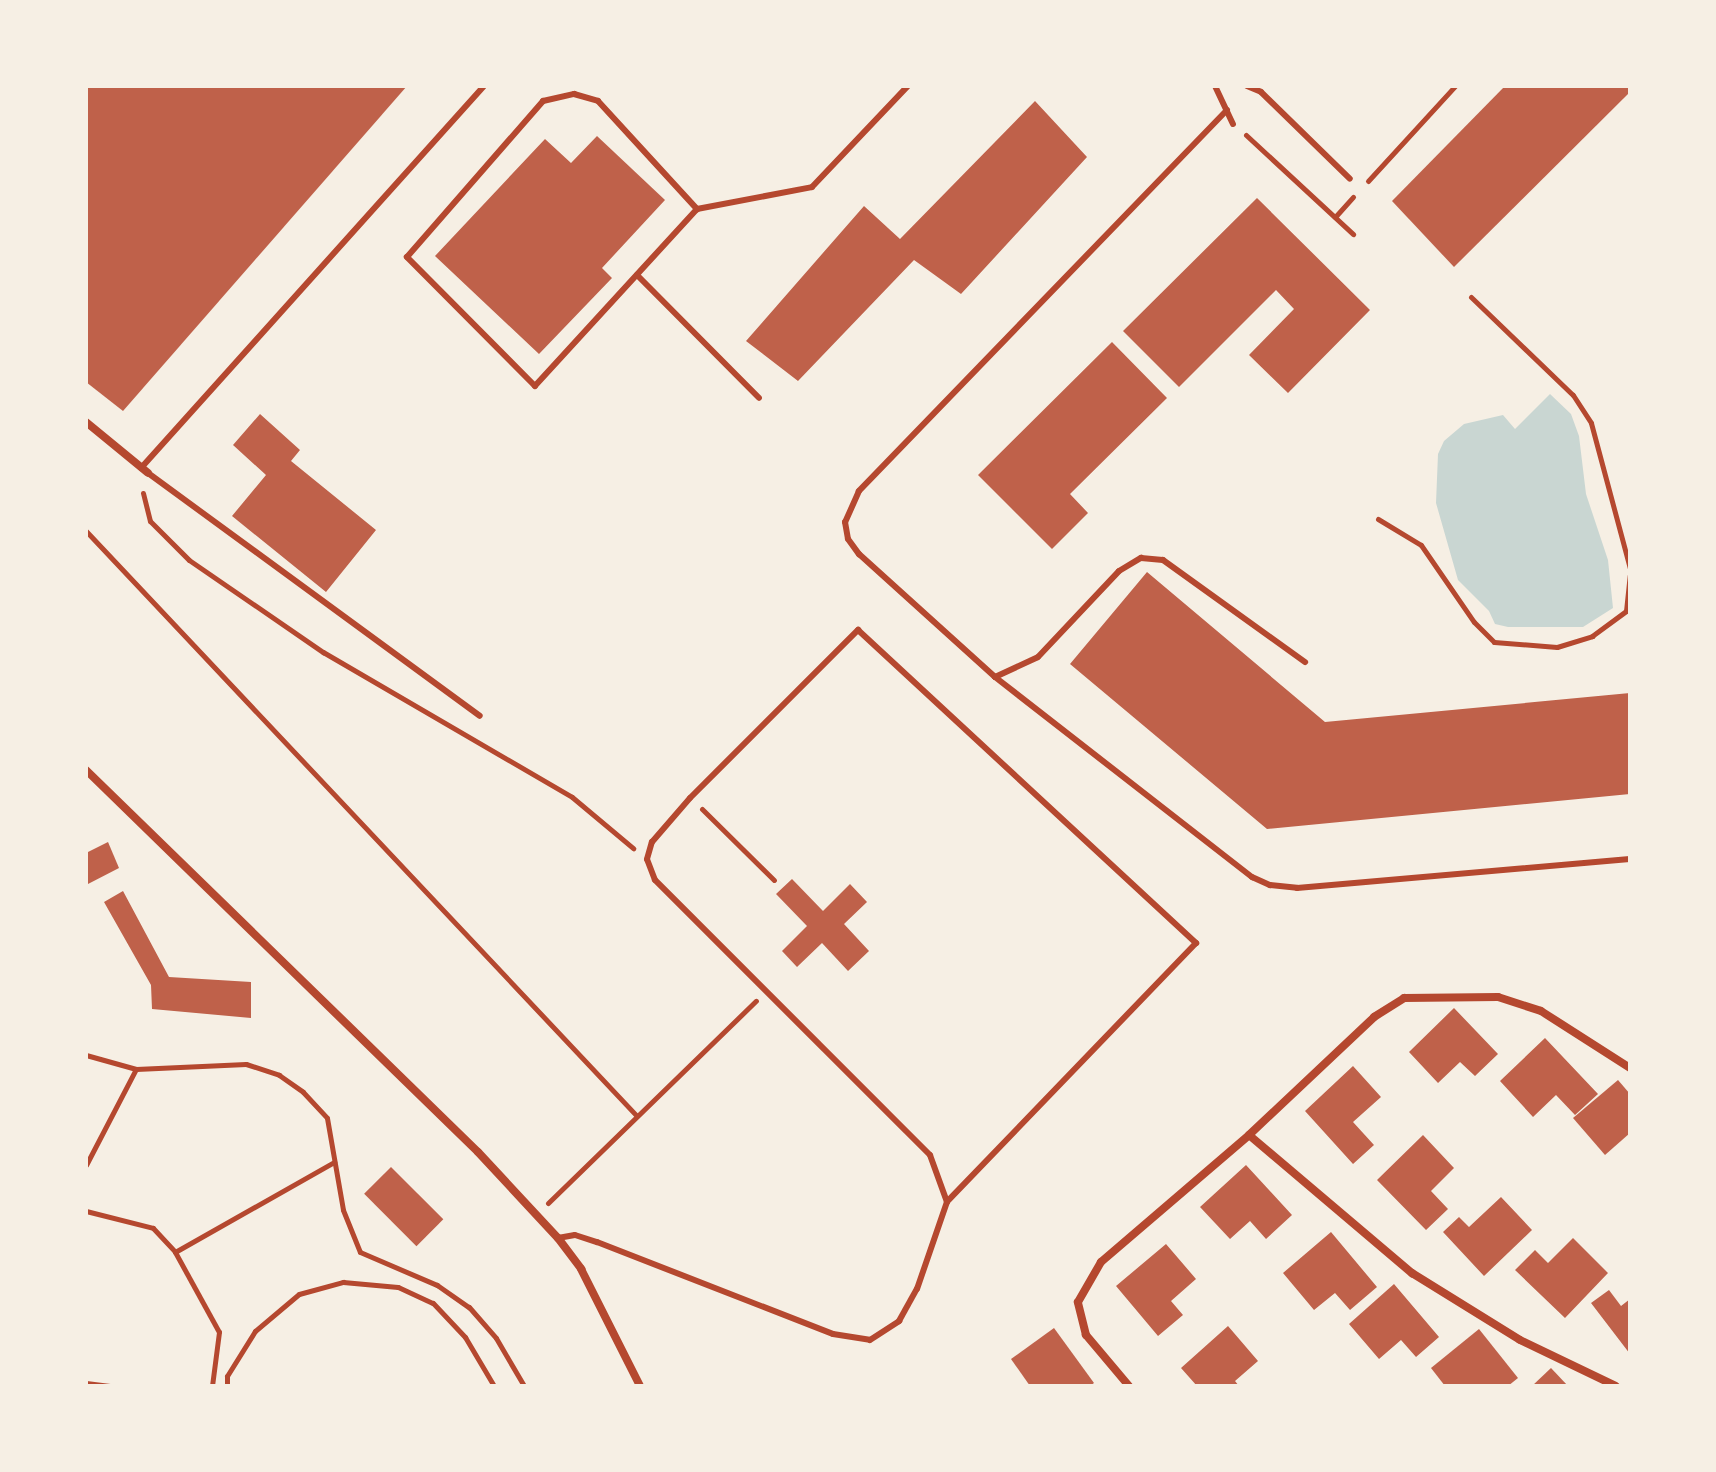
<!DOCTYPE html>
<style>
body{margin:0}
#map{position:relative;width:1716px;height:1472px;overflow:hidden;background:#f6efe4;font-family:"Work Sans",sans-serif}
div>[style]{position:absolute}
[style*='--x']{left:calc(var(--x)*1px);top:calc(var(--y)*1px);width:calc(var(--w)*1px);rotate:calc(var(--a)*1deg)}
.water>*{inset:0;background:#c9d6d2}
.building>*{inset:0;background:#bf614a;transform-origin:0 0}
.path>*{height:5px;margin:-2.5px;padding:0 2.5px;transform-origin:2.5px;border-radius:2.5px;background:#b5482f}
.service>*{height:6px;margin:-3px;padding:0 3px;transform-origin:3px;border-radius:3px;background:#b5482f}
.minor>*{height:8px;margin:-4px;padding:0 4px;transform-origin:4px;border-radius:4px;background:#b5482f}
span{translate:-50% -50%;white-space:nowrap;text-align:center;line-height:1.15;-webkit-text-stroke:7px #f6efe4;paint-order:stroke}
.frame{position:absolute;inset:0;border:88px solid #f6efe4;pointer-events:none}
</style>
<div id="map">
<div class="water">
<i style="clip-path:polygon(1550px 394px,1571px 414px,1579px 436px,1586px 494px,1608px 560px,1613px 608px,1583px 627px,1508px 627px,1495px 624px,1489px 611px,1458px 580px,1436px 503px,1438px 454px,1444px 441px,1464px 424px,1503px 415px,1515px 429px)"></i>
</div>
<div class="building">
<i style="clip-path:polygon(86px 86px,407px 86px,123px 411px,86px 382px)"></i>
<i style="clip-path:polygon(1505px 86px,1630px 86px,1630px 92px,1454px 267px,1392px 201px)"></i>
<i style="clip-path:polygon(1035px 101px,1087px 157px,961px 294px,914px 260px,798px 381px,746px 341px,864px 206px,900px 239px)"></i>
<i style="clip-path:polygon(597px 136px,665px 200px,602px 268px,612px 278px,539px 354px,435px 256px,545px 139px,571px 163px)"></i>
<i style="clip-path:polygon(1257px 198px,1370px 310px,1288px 393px,1249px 355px,1294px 309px,1276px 290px,1179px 387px,1123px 331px)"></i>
<i style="clip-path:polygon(1112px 342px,1167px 398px,1070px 494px,1088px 513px,1052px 549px,978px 475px)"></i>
<i style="clip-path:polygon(260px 414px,300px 450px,291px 461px,376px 530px,326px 592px,232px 516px,266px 475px,233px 445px)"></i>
<i style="clip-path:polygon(1147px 572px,1325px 722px,1630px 693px,1630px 794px,1267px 829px,1070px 664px)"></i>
<i style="clip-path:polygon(108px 842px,119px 868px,88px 884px,86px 853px)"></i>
<i style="clip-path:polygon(792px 879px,823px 911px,850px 884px,867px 902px,844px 924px,869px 951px,848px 971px,822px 943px,797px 967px,782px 951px,807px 926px,776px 894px)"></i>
<i style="clip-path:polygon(123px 891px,169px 977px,251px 982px,251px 1018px,152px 1009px,151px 985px,104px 902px)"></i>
<i style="clip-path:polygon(1454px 1008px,1498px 1054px,1475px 1076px,1460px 1062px,1438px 1083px,1409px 1052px)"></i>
<i style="clip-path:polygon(1545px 1038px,1598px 1094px,1575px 1115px,1556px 1095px,1533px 1117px,1500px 1081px)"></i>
<i style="clip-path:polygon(1353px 1066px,1381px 1097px,1353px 1122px,1374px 1145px,1353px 1164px,1305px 1111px)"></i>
<i style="clip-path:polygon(1618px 1080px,1630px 1094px,1630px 1133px,1605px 1155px,1573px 1118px)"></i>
<i style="clip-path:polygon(1423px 1135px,1454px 1168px,1431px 1191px,1448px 1209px,1426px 1230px,1377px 1180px)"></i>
<i style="clip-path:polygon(1246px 1165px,1292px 1215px,1266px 1239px,1250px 1221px,1230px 1239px,1200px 1207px)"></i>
<i style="left:391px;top:1167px;width:74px;height:38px;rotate:45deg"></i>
<i style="clip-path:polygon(1501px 1197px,1532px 1230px,1484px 1276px,1443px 1232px,1459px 1217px,1469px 1227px)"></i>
<i style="clip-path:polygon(1331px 1232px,1377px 1287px,1350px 1310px,1335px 1293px,1314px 1310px,1283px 1273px)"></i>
<i style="clip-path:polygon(1573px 1238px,1608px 1273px,1565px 1318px,1515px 1270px,1535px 1250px,1548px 1263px)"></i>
<i style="clip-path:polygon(1166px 1244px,1196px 1279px,1171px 1301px,1183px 1315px,1158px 1336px,1116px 1286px)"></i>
<i style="clip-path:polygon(1394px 1284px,1439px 1337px,1416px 1357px,1401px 1340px,1379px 1359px,1349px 1324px)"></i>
<i style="clip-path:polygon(1609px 1290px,1621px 1306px,1630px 1299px,1630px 1354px,1591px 1303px)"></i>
<i style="clip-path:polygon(1228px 1326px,1258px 1361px,1235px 1381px,1239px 1386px,1197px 1386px,1181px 1368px)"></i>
<i style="clip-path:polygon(1054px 1328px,1094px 1383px,1090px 1386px,1030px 1386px,1011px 1359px)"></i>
<i style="clip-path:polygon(1479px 1329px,1518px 1378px,1508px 1386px,1445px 1386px,1431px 1368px)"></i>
<i style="clip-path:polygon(1551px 1368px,1568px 1386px,1532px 1386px)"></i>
</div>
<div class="path">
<i style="--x:1246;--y:135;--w:146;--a:42.8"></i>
<i style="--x:1368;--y:181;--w:129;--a:-47.5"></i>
<i style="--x:1335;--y:217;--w:27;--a:-48"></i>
<i style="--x:1471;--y:297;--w:141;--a:43.9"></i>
<i style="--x:1573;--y:395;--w:33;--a:57"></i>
<i style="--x:1591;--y:423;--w:151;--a:75"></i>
<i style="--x:143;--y:493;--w:29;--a:76"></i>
<i style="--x:150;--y:521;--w:55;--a:45"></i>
<i style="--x:189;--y:560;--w:163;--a:34.5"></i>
<i style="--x:323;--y:652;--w:288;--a:30.2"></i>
<i style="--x:572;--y:797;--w:80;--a:39.9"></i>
<i style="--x:1378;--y:519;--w:50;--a:31.2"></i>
<i style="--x:1421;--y:545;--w:93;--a:55.5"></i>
<i style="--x:1474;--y:622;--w:28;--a:45"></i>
<i style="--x:1494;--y:642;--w:63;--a:4.5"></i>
<i style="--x:1557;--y:647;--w:37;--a:-17"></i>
<i style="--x:1592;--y:636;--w:42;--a:-36.3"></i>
<i style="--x:1626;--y:611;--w:36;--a:-84"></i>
<i style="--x:86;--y:531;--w:802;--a:46.72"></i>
<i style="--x:702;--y:809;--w:101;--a:44.6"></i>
<i style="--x:86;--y:1055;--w:52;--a:15.6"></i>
<i style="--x:136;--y:1069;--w:110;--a:-2.6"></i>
<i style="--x:246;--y:1064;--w:35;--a:18"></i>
<i style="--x:279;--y:1075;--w:29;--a:35"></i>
<i style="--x:303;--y:1092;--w:35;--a:47"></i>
<i style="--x:327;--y:1118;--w:93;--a:80.1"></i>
<i style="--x:343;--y:1210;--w:45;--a:68"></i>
<i style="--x:360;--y:1252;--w:84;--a:23.2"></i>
<i style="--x:437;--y:1285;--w:39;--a:35"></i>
<i style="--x:469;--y:1307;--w:41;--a:48.9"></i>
<i style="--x:496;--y:1338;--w:56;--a:59.7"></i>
<i style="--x:86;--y:1165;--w:108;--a:-62.5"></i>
<i style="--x:548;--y:1203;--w:290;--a:-44.2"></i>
<i style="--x:86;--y:1211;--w:69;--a:14.2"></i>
<i style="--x:153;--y:1228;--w:33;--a:47"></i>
<i style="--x:175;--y:1252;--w:91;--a:61.2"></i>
<i style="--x:219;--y:1332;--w:54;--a:97.4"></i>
<i style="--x:175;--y:1252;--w:183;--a:-29.5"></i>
<i style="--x:86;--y:1383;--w:24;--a:7"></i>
<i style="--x:227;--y:1386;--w:10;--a:-90"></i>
<i style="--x:227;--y:1376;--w:53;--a:-58.1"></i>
<i style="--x:255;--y:1331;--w:57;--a:-40.1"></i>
<i style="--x:299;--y:1294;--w:46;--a:-15.3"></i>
<i style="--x:343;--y:1282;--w:55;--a:5.2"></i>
<i style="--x:398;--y:1287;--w:38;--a:25"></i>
<i style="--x:433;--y:1303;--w:47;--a:46.7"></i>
<i style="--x:465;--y:1337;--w:57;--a:59.4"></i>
</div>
<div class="service">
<i style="--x:1215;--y:86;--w:42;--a:64.7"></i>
<i style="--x:1247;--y:86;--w:15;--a:23"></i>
<i style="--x:1261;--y:92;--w:124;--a:44.3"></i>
<i style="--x:1227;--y:110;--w:530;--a:134.01"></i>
<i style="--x:859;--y:491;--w:34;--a:114"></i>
<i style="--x:845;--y:522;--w:17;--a:80"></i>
<i style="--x:848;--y:539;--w:19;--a:54"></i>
<i style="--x:859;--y:554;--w:183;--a:42.1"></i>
<i style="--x:995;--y:677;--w:47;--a:-24.9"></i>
<i style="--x:1038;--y:657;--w:118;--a:-46.7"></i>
<i style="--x:1119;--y:571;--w:26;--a:-31"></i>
<i style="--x:1141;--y:558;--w:22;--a:5"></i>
<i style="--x:1163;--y:560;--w:175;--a:35.7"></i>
<i style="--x:697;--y:209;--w:240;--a:132.5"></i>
<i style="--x:535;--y:386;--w:182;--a:-134.8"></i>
<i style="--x:407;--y:257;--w:207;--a:-48.9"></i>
<i style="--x:543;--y:101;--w:32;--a:-13"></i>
<i style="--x:574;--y:94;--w:25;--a:16"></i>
<i style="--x:598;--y:101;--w:147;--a:47.5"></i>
<i style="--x:697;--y:209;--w:117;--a:-10.8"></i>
<i style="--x:812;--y:187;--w:139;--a:-46.5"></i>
<i style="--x:637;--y:275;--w:173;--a:45.2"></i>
<i style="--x:141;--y:468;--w:513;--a:-48.08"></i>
<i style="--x:148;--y:473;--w:411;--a:36.2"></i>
<i style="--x:995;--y:677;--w:326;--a:37.9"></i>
<i style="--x:1252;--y:877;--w:20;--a:24"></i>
<i style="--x:1270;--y:885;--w:27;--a:6"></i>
<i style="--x:1297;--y:888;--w:334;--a:-5"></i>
<i style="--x:558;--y:1238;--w:17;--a:-10"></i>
<i style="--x:575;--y:1235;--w:23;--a:18"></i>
<i style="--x:597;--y:1242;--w:253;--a:21.3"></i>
<i style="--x:833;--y:1334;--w:37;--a:9"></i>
<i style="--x:870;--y:1340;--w:35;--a:-33"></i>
<i style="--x:899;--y:1321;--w:37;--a:-61"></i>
<i style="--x:917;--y:1289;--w:92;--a:-71"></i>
<i style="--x:947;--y:1202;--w:50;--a:-109.9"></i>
<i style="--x:930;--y:1155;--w:389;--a:-135"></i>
<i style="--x:655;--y:880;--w:22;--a:-111"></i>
<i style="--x:647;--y:859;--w:18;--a:-74"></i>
<i style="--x:652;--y:842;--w:58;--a:-49.2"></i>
<i style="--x:690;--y:798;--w:238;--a:-45"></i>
<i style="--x:858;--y:630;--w:461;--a:42.8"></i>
<i style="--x:1196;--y:943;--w:359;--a:133.9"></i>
</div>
<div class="minor">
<i style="--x:86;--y:422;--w:80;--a:39.4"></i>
<i style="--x:86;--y:770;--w:547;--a:44.26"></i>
<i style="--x:478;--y:1152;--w:117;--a:47.1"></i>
<i style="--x:558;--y:1238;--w:39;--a:53"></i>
<i style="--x:581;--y:1269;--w:131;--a:63.2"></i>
<i style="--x:1249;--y:1135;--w:214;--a:40.3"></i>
<i style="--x:1412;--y:1273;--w:127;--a:31.8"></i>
<i style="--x:1520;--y:1340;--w:106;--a:25.6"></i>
<i style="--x:1129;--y:1386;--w:67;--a:-130.1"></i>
<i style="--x:1086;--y:1335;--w:34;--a:-104"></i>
<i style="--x:1078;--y:1302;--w:46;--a:-60.1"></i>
<i style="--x:1101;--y:1262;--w:195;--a:-40.6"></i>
<i style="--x:1249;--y:1135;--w:172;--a:-43.3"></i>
<i style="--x:1374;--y:1017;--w:36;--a:-32"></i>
<i style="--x:1404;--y:998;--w:94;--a:-0.6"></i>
<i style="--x:1498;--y:997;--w:45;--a:18"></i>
<i style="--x:1541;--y:1011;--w:106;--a:32.6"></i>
</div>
<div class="frame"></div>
</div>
